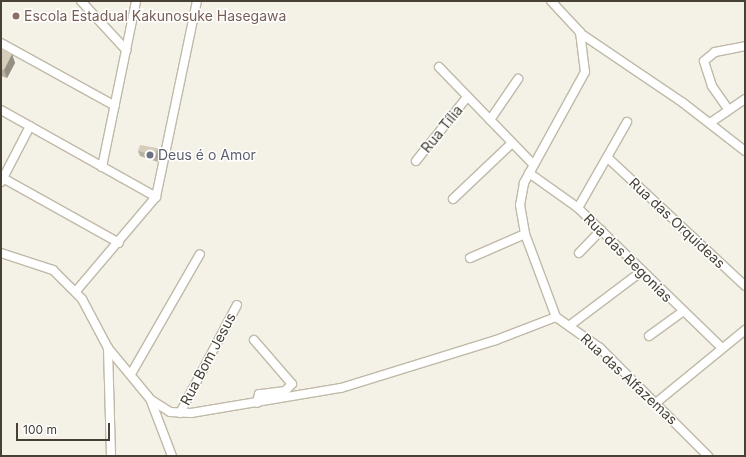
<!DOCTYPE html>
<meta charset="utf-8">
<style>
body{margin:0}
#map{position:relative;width:746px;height:457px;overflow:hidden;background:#f4f1e6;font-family:Inter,sans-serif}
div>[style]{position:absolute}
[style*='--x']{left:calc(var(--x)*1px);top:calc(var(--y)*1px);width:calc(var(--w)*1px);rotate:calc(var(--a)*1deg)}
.roads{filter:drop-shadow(1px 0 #c0b9a8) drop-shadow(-1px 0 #c0b9a8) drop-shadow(0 1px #c0b9a8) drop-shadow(0 -1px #c0b9a8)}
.minor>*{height:8px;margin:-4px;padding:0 4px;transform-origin:4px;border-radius:4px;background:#fff}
.wall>*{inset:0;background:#b8b0a1}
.shaded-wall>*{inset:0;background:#969083}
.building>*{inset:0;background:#d6cdbb}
.dots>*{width:11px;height:11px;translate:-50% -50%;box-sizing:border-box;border:2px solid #fff;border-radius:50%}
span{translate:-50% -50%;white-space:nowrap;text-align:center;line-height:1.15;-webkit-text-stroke:3px #fff;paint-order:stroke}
.education-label{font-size:14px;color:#785e54}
.left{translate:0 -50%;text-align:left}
.street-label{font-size:14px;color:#474135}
.worship-label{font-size:14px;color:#5b616d}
.frame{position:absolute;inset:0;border:2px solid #474135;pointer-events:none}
.scale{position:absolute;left:16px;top:423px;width:94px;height:18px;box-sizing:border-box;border:2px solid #474135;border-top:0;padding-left:5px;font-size:12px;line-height:14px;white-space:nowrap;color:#474135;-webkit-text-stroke:3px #fff;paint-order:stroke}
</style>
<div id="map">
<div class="roads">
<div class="minor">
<i style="--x:81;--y:1;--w:67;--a:47.4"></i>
<i style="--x:551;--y:1;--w:42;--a:46.9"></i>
<i style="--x:580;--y:32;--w:40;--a:82.9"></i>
<i style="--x:585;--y:72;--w:127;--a:118.8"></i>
<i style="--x:524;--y:183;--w:22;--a:100"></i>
<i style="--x:520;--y:205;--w:29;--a:80"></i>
<i style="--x:525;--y:234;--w:89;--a:69.5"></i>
<i style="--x:556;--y:317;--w:54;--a:35.2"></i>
<i style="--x:600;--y:348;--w:153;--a:45"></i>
<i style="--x:580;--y:33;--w:123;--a:34.1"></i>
<i style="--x:682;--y:102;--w:80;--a:37.9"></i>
<i style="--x:1;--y:43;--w:130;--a:28.9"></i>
<i style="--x:439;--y:67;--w:136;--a:45.9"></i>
<i style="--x:728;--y:109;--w:28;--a:-125"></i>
<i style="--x:712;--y:86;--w:26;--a:-108"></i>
<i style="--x:704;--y:61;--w:14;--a:-39"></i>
<i style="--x:715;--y:52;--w:31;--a:-11"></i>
<i style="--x:1;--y:110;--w:178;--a:29.3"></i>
<i style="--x:490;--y:120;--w:50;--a:-55.7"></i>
<i style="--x:710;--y:123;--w:42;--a:-34.4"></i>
<i style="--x:609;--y:159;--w:186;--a:43"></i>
<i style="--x:416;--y:161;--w:82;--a:-51.4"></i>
<i style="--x:102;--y:167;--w:169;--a:-78.4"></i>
<i style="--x:529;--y:173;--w:60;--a:35.5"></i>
<i style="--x:578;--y:208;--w:201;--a:44.2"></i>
<i style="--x:1;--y:177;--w:135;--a:29.2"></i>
<i style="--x:1;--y:182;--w:63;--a:-62.6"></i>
<i style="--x:453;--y:199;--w:81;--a:-43.5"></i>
<i style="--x:578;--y:208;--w:99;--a:-60.3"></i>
<i style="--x:1;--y:253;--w:55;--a:18.1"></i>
<i style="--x:53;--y:270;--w:41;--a:45"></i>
<i style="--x:82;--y:299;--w:55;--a:62"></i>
<i style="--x:108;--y:348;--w:108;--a:88.4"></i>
<i style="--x:579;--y:253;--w:32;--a:-46"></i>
<i style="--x:470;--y:258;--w:60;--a:-23.6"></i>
<i style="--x:77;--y:290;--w:122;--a:-49.7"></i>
<i style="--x:156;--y:197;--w:200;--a:-78.2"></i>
<i style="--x:569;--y:326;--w:91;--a:-37"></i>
<i style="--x:649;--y:336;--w:41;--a:-36"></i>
<i style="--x:254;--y:340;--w:58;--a:49.2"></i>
<i style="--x:292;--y:384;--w:10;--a:135"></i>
<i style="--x:285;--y:391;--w:26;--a:173"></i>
<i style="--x:259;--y:394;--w:9;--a:103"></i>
<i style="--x:108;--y:348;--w:67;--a:50.4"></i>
<i style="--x:151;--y:400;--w:22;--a:32"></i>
<i style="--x:170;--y:412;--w:21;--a:3"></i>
<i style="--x:191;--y:413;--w:152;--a:-9.5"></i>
<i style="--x:341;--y:388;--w:162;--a:-17.2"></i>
<i style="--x:496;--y:340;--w:64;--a:-21"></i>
<i style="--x:131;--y:374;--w:138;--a:-60.1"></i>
<i style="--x:151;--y:401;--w:59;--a:69.1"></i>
<i style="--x:657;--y:402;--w:114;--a:-39.3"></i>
<i style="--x:180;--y:413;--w:122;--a:-62.2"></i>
</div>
</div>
<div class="wall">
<i style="clip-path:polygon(1px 48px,12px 54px,15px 63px,7px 78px,1px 76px)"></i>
<i style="clip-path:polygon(157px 148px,159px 153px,158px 162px,140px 156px,138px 151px)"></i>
</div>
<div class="shaded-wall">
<i style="clip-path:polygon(12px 54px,15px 63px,7px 78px,4px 70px)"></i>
<i style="clip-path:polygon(157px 148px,159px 153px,158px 162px,156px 156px)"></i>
</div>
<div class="building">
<i style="clip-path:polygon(1px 48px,12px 54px,4px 70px,1px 69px)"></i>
<i style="clip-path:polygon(140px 145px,157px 148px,156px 156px,138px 151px)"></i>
</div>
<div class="dots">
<i style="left:16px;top:16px;background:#8d6e63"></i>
<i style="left:150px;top:155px;background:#6b7280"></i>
</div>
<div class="education-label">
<span class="left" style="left:24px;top:16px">Escola Estadual Kakunosuke Hasegawa</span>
</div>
<div class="street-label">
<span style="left:442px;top:129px;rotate:-51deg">Rua Tília</span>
<span style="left:677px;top:223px;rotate:43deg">Rua das Orquideas</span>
<span style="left:628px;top:258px;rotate:45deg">Rua das Begonias</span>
<span style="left:208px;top:359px;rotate:-62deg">Rua Bom Jesus</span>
<span style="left:629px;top:379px;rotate:43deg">Rua das Alfazemas</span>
</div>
<div class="worship-label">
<span class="left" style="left:158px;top:155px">Deus é o Amor</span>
</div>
<div class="frame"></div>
<div class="scale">100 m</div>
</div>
